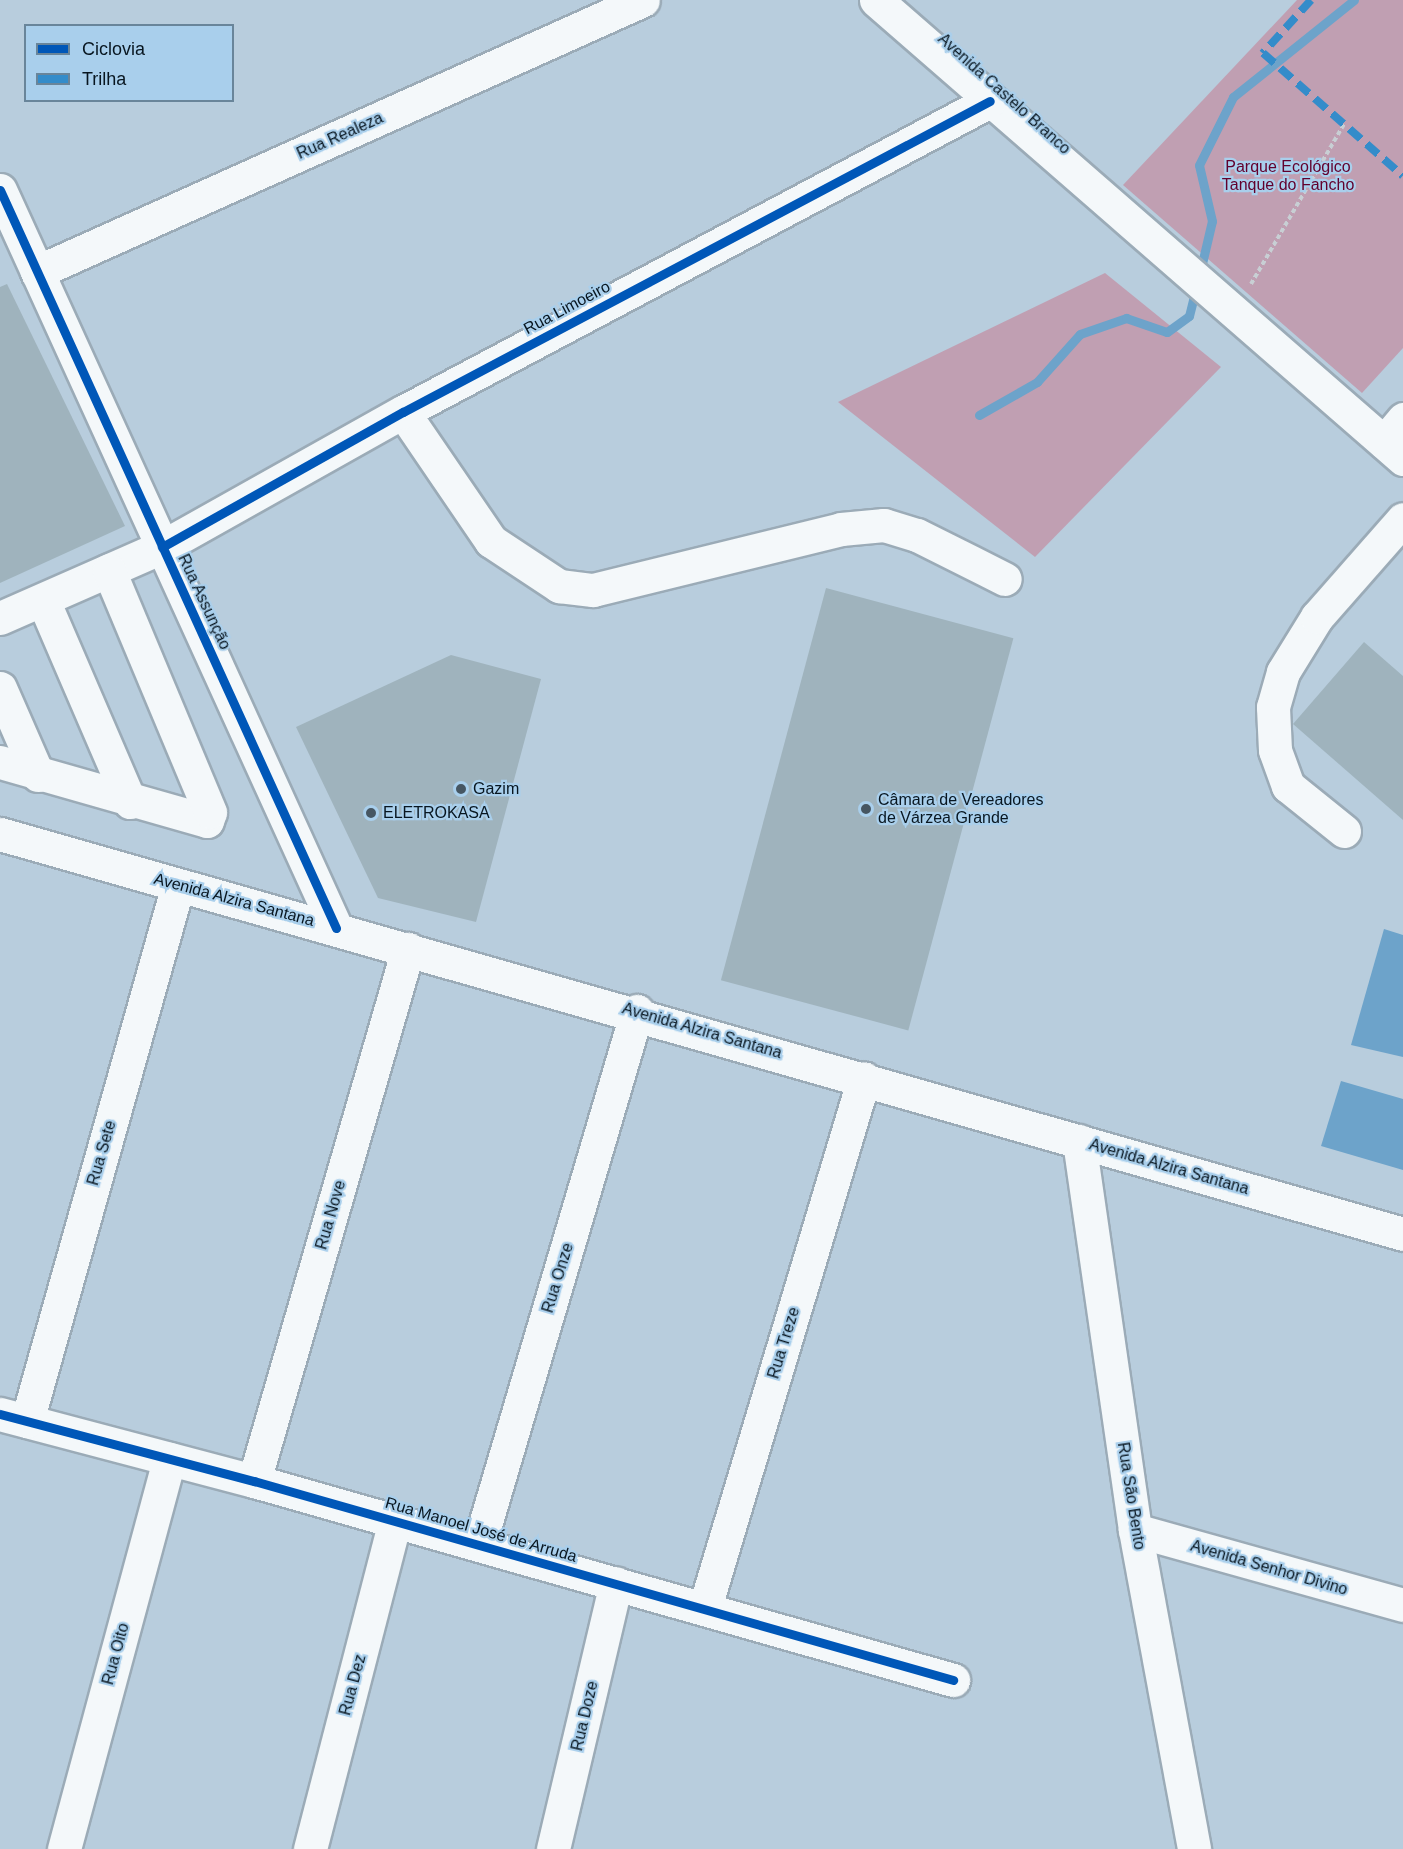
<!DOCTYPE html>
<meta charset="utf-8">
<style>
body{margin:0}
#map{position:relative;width:1403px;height:1849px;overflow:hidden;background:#b8cddd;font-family:Arial,sans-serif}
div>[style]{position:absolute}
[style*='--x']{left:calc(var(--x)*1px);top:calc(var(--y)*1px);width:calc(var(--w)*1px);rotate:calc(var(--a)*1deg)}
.forest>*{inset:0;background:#c09fb2}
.water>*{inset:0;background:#6da3ca}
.stream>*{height:9px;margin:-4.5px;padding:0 4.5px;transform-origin:4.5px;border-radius:4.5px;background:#6da3ca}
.building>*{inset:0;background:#9fb3bd;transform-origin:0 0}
.path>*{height:4px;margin-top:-2px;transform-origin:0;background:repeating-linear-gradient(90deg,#c8cfd4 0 4.5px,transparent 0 7.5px)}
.roads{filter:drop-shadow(2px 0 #9babb7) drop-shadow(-2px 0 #9babb7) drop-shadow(0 2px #9babb7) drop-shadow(0 -2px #9babb7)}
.minor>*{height:33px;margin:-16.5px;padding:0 16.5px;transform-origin:16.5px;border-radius:16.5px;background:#f4f8fa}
.major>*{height:33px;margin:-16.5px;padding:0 16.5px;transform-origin:16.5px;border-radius:16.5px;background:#f4f8fa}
.quiet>*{height:8px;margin-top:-4px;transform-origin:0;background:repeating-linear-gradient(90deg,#348cca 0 15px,transparent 0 23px)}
.cycleway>*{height:9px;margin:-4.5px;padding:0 4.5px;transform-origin:4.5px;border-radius:4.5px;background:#0057b8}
.dots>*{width:16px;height:16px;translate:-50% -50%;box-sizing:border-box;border:3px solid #a9cfec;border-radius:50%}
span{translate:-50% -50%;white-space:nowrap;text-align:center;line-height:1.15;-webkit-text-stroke:4.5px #a9cfec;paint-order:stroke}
.street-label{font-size:16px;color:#081620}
.park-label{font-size:16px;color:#62002d}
.poi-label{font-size:16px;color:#081620}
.left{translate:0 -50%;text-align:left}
.legend{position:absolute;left:24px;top:24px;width:210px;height:78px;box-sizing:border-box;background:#a9cfec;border:2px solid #69859a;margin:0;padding:8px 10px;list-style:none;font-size:18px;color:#081620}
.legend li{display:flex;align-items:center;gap:12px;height:30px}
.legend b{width:30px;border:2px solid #69859a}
</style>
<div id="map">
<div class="forest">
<i style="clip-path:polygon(1297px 0,1403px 0,1403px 348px,1362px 393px,1123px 185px)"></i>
<i style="clip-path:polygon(1105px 273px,1221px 367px,1035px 557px,838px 402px)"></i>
</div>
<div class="water">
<i style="clip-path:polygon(1384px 929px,1403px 935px,1403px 1057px,1351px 1045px)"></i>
<i style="clip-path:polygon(1341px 1081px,1403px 1099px,1403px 1170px,1321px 1146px)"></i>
</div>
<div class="stream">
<i style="--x:1200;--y:272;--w:52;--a:-76.8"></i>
<i style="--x:1212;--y:221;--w:57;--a:-103.1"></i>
<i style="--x:1199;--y:165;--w:76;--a:-63.4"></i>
<i style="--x:1233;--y:97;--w:155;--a:-38.7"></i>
<i style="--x:979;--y:415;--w:67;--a:-29.6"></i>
<i style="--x:1037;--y:382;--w:64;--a:-48.1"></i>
<i style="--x:1080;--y:334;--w:49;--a:-19.2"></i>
<i style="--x:1126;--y:318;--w:43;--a:18.9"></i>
<i style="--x:1167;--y:332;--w:27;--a:-36"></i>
<i style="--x:1189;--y:316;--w:29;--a:-76"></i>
</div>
<div class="building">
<i style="clip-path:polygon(7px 284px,125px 526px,0 583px,0 287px)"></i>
<i style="left:826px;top:588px;width:194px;height:406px;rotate:15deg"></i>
<i style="clip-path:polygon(1364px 642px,1403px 676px,1403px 820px,1293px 724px)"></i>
<i style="clip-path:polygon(451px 655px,541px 679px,476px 922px,378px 898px,296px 727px)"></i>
</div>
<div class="path">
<i style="--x:1251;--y:284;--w:185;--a:-59.8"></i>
</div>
<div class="roads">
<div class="minor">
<i style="--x:876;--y:0;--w:699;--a:41.05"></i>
<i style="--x:0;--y:190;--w:811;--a:65.52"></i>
<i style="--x:37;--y:272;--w:664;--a:-24.17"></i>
<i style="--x:403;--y:412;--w:156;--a:55.7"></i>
<i style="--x:491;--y:541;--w:82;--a:33.5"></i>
<i style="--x:559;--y:586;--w:34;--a:7"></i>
<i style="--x:593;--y:590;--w:255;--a:-13.8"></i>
<i style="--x:841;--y:529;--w:43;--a:-5.3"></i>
<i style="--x:884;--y:525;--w:34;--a:17"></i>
<i style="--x:917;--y:535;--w:98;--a:26.6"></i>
<i style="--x:1384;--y:442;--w:30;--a:-50"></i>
<i style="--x:43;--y:600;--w:220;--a:66.7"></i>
<i style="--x:0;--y:618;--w:177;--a:-23.7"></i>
<i style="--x:162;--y:547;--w:276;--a:-29.3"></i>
<i style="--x:403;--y:412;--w:664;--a:-27.92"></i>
<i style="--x:0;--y:688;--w:95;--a:66.4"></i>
<i style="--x:0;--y:762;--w:215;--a:15.9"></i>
<i style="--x:207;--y:821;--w:9;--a:-72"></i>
<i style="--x:210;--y:812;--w:262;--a:-112.7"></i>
<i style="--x:1344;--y:831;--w:72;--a:-141.2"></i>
<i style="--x:1288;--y:786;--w:38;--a:-110"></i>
<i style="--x:1275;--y:750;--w:43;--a:-92.7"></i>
<i style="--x:1273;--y:707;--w:36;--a:-74"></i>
<i style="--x:1283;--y:672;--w:65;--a:-58.3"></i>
<i style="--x:1317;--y:617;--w:130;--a:-48.7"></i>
<i style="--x:1079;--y:1141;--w:393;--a:81.8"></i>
<i style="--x:1135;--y:1530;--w:324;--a:79.5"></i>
<i style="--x:0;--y:1414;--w:263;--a:14.8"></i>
<i style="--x:254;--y:1481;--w:727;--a:15.89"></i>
<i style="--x:27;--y:1421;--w:557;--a:-74.27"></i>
<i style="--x:254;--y:1481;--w:554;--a:-73.86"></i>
<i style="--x:1135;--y:1530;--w:278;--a:15.6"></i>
<i style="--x:479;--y:1545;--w:557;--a:-73.52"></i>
<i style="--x:705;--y:1607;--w:552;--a:-73.27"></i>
<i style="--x:64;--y:1849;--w:404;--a:-74.9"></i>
<i style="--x:310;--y:1849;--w:339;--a:-75.5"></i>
<i style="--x:553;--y:1849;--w:273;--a:-76.7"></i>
</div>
<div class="major">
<i style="--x:0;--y:834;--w:1459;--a:15.91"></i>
</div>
</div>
<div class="quiet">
<i style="--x:1311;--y:0;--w:72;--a:132.2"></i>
<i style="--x:1263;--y:53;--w:186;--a:41.3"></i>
</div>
<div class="cycleway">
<i style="--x:0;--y:190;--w:811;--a:65.52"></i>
<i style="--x:162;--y:547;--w:276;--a:-29.3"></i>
<i style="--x:403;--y:412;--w:664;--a:-27.92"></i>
<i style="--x:0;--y:1414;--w:263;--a:14.8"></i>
<i style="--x:254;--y:1481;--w:727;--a:15.89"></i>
</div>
<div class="dots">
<i style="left:461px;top:789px;background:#465662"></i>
<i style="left:866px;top:809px;background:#465662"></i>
<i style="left:371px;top:813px;background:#465662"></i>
</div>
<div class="street-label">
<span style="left:1004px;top:94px;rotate:42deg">Avenida Castelo Branco</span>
<span style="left:340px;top:136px;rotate:-24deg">Rua Realeza</span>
<span style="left:567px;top:308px;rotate:-28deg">Rua Limoeiro</span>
<span style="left:204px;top:602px;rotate:65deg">Rua Assunção</span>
<span style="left:234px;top:900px;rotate:15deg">Avenida Alzira Santana</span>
<span style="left:702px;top:1031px;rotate:16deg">Avenida Alzira Santana</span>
<span style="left:102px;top:1153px;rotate:-74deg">Rua Sete</span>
<span style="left:1169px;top:1167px;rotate:16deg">Avenida Alzira Santana</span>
<span style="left:331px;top:1215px;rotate:-74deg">Rua Nove</span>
<span style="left:558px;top:1278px;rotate:-73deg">Rua Onze</span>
<span style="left:784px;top:1343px;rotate:-73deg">Rua Treze</span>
<span style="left:1131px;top:1496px;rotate:81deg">Rua São Bento</span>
<span style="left:481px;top:1530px;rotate:16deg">Rua Manoel José de Arruda</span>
<span style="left:1269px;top:1568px;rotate:16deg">Avenida Senhor Divino</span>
<span style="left:116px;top:1654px;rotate:-75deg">Rua Oito</span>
<span style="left:353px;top:1685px;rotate:-75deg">Rua Dez</span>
<span style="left:585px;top:1716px;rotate:-77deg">Rua Doze</span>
</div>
<div class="park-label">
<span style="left:1288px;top:176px">Parque Ecológico<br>Tanque do Fancho</span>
</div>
<div class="poi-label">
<span class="left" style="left:473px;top:789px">Gazim</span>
<span class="left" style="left:878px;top:809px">Câmara de Vereadores<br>de Várzea Grande</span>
<span class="left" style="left:383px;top:813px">ELETROKASA</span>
</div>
<ul class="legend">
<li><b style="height:8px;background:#0057b8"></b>Ciclovia</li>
<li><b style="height:8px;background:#348cca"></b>Trilha</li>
</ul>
</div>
